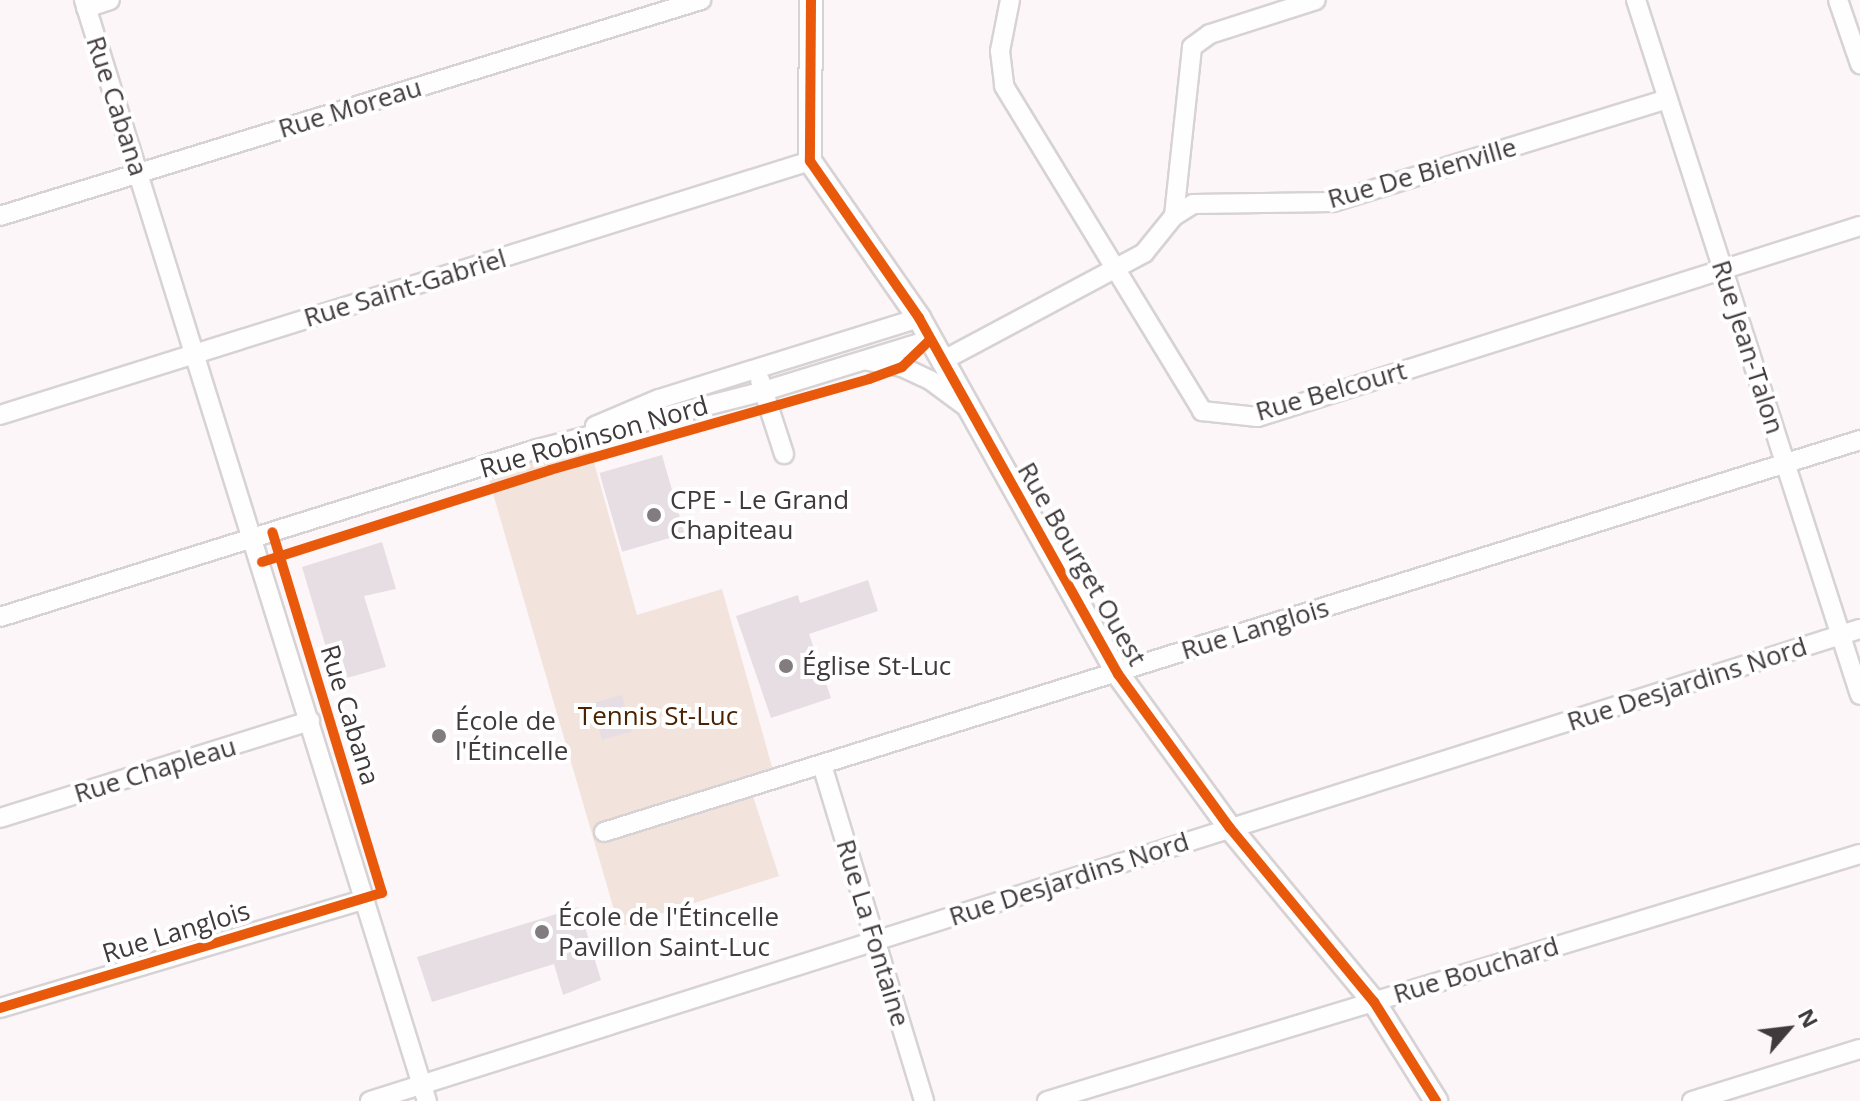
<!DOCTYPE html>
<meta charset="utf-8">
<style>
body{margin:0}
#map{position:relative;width:1860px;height:1101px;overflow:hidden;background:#fcf6f8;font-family:"Open Sans",sans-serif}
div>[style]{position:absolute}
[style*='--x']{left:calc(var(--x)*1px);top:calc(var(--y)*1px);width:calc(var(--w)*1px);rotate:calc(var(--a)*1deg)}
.green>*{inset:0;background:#f2e4dd}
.building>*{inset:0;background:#e7dee4;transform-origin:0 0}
.roads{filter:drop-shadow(2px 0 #d7d2d4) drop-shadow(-2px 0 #d7d2d4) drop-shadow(0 2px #d7d2d4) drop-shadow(0 -2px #d7d2d4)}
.minor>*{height:18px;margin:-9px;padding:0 9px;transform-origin:9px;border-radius:9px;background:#fffefe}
.tertiary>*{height:22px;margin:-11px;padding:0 11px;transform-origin:11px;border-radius:11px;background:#fffefe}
.cycleway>*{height:10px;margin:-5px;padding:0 5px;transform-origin:5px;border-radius:5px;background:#e8590c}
.dots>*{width:22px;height:22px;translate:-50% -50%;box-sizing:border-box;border:4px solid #fff;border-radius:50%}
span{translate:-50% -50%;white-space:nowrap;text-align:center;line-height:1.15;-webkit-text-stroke:8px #fff;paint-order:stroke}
.street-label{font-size:26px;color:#403a3c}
.poi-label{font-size:26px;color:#403a3c}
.left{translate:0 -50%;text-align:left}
.park-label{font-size:26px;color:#4b2300}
.north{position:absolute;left:1748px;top:989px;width:80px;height:80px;-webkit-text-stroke:6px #fff;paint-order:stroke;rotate:62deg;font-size:22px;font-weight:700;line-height:32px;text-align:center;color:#403a3c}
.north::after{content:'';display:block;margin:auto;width:28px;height:36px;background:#403a3c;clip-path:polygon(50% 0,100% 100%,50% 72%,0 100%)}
</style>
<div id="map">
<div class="green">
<i style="clip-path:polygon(588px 441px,637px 615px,722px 589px,776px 781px,751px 790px,779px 876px,619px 927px,487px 473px)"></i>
</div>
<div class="building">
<i style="left:662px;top:455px;width:82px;height:65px;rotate:74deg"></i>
<i style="clip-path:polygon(382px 542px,396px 589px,364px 596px,386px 667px,336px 681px,302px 567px)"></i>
<i style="clip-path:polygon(868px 580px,878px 611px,809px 634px,831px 698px,771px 718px,736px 616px,798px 595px,800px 603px)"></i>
<i style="left:622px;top:695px;width:38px;height:31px;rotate:75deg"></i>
<i style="clip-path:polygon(579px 907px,601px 980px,563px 995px,554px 964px,432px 1002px,417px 957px)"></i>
</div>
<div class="roads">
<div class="minor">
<i style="--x:84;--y:0;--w:1153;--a:72.7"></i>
<i style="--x:1010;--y:0;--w:52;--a:101.1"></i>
<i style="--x:1000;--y:51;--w:35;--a:83"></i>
<i style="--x:1004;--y:86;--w:381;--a:58.6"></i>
<i style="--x:1202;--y:411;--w:56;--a:6.1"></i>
<i style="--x:1258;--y:417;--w:632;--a:-17.6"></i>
<i style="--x:1636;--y:0;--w:730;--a:72.14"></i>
<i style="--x:1838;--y:0;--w:68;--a:71"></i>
<i style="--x:86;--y:8;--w:25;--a:-18"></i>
<i style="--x:0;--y:216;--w:734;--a:-17.13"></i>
<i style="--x:1174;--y:216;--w:22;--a:-32"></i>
<i style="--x:1193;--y:204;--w:140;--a:-0.8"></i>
<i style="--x:1333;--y:202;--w:350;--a:-17.1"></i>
<i style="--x:868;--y:361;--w:35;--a:10"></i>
<i style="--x:902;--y:367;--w:31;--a:25"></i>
<i style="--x:930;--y:380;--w:47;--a:36.4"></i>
<i style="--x:942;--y:361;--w:229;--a:-28.1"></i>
<i style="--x:1144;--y:253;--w:48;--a:-51"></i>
<i style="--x:1174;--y:216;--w:170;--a:-83.9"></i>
<i style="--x:1192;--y:47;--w:22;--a:-36"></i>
<i style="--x:1210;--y:34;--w:111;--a:-17.8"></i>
<i style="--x:760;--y:380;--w:78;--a:72"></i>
<i style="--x:0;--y:415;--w:849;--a:-17.41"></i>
<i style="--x:595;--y:426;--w:69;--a:-22.9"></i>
<i style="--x:659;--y:399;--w:272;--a:-17.3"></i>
<i style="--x:0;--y:617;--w:563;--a:-17.37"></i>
<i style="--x:537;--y:449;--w:234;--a:-14.3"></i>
<i style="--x:764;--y:391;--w:174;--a:-17.1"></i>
<i style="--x:822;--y:765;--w:351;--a:73.1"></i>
<i style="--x:0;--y:818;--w:325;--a:-17.4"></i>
<i style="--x:604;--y:832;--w:1316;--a:-17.33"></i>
<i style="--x:0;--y:1008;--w:381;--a:-16.6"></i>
<i style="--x:370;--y:1101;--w:1563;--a:-17.58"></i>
<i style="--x:1047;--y:1101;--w:850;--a:-16.9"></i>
<i style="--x:1692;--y:1101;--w:176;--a:-17.2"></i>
</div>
<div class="tertiary">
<i style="--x:811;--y:0;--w:161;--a:90.4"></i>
<i style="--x:810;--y:161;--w:191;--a:55.2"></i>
<i style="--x:919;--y:318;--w:408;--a:60.8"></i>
<i style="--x:1118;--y:674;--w:190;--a:54"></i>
<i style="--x:1230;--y:828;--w:226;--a:50.4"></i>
<i style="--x:1374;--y:1002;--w:117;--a:57.9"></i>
</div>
</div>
<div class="cycleway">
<i style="--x:811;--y:0;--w:161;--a:90.4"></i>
<i style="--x:810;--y:161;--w:191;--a:55.2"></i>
<i style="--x:919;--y:318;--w:408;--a:60.8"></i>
<i style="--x:1118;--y:674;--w:190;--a:54"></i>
<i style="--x:1230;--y:828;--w:226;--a:50.4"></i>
<i style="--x:1374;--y:1002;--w:117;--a:57.9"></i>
<i style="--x:262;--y:562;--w:302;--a:-17.7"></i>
<i style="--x:550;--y:470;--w:332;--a:-15.9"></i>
<i style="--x:869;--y:379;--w:35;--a:-20"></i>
<i style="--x:902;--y:367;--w:39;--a:-44"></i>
<i style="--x:0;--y:1008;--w:399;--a:-16.8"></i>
<i style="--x:382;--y:893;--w:377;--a:-106.9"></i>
</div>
<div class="dots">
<i style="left:654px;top:515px;background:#827c7e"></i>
<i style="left:786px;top:666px;background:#827c7e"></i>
<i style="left:439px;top:736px;background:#827c7e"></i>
<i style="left:542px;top:932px;background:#827c7e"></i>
</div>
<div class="street-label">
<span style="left:117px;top:106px;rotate:72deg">Rue Cabana</span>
<span style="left:350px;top:108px;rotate:-17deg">Rue Moreau</span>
<span style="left:1422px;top:173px;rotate:-16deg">Rue De Bienville</span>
<span style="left:405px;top:288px;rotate:-17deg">Rue Saint-Gabriel</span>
<span style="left:1748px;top:347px;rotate:72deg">Rue Jean-Talon</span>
<span style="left:1331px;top:391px;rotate:-16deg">Rue Belcourt</span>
<span style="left:594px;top:437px;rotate:-16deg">Rue Robinson Nord</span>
<span style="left:1082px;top:564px;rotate:60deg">Rue Bourget Ouest</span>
<span style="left:1255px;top:629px;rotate:-17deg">Rue Langlois</span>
<span style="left:1687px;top:684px;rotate:-18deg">Rue Desjardins Nord</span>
<span style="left:350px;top:715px;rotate:73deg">Rue Cabana</span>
<span style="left:155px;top:770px;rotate:-17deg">Rue Chapleau</span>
<span style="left:1069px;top:879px;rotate:-18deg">Rue Desjardins Nord</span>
<span style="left:176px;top:932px;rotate:-17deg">Rue Langlois</span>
<span style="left:873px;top:933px;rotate:73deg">Rue La Fontaine</span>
<span style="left:1476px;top:970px;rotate:-17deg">Rue Bouchard</span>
</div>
<div class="poi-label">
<span class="left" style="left:670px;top:515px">CPE - Le Grand<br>Chapiteau</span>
<span class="left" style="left:802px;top:666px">Église St-Luc</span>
<span class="left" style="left:455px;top:736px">École de<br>l'Étincelle</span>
<span class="left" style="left:558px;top:932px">École de l'Étincelle<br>Pavillon Saint-Luc</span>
</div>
<div class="park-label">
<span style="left:658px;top:716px">Tennis St-Luc</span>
</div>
<div class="north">N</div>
</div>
